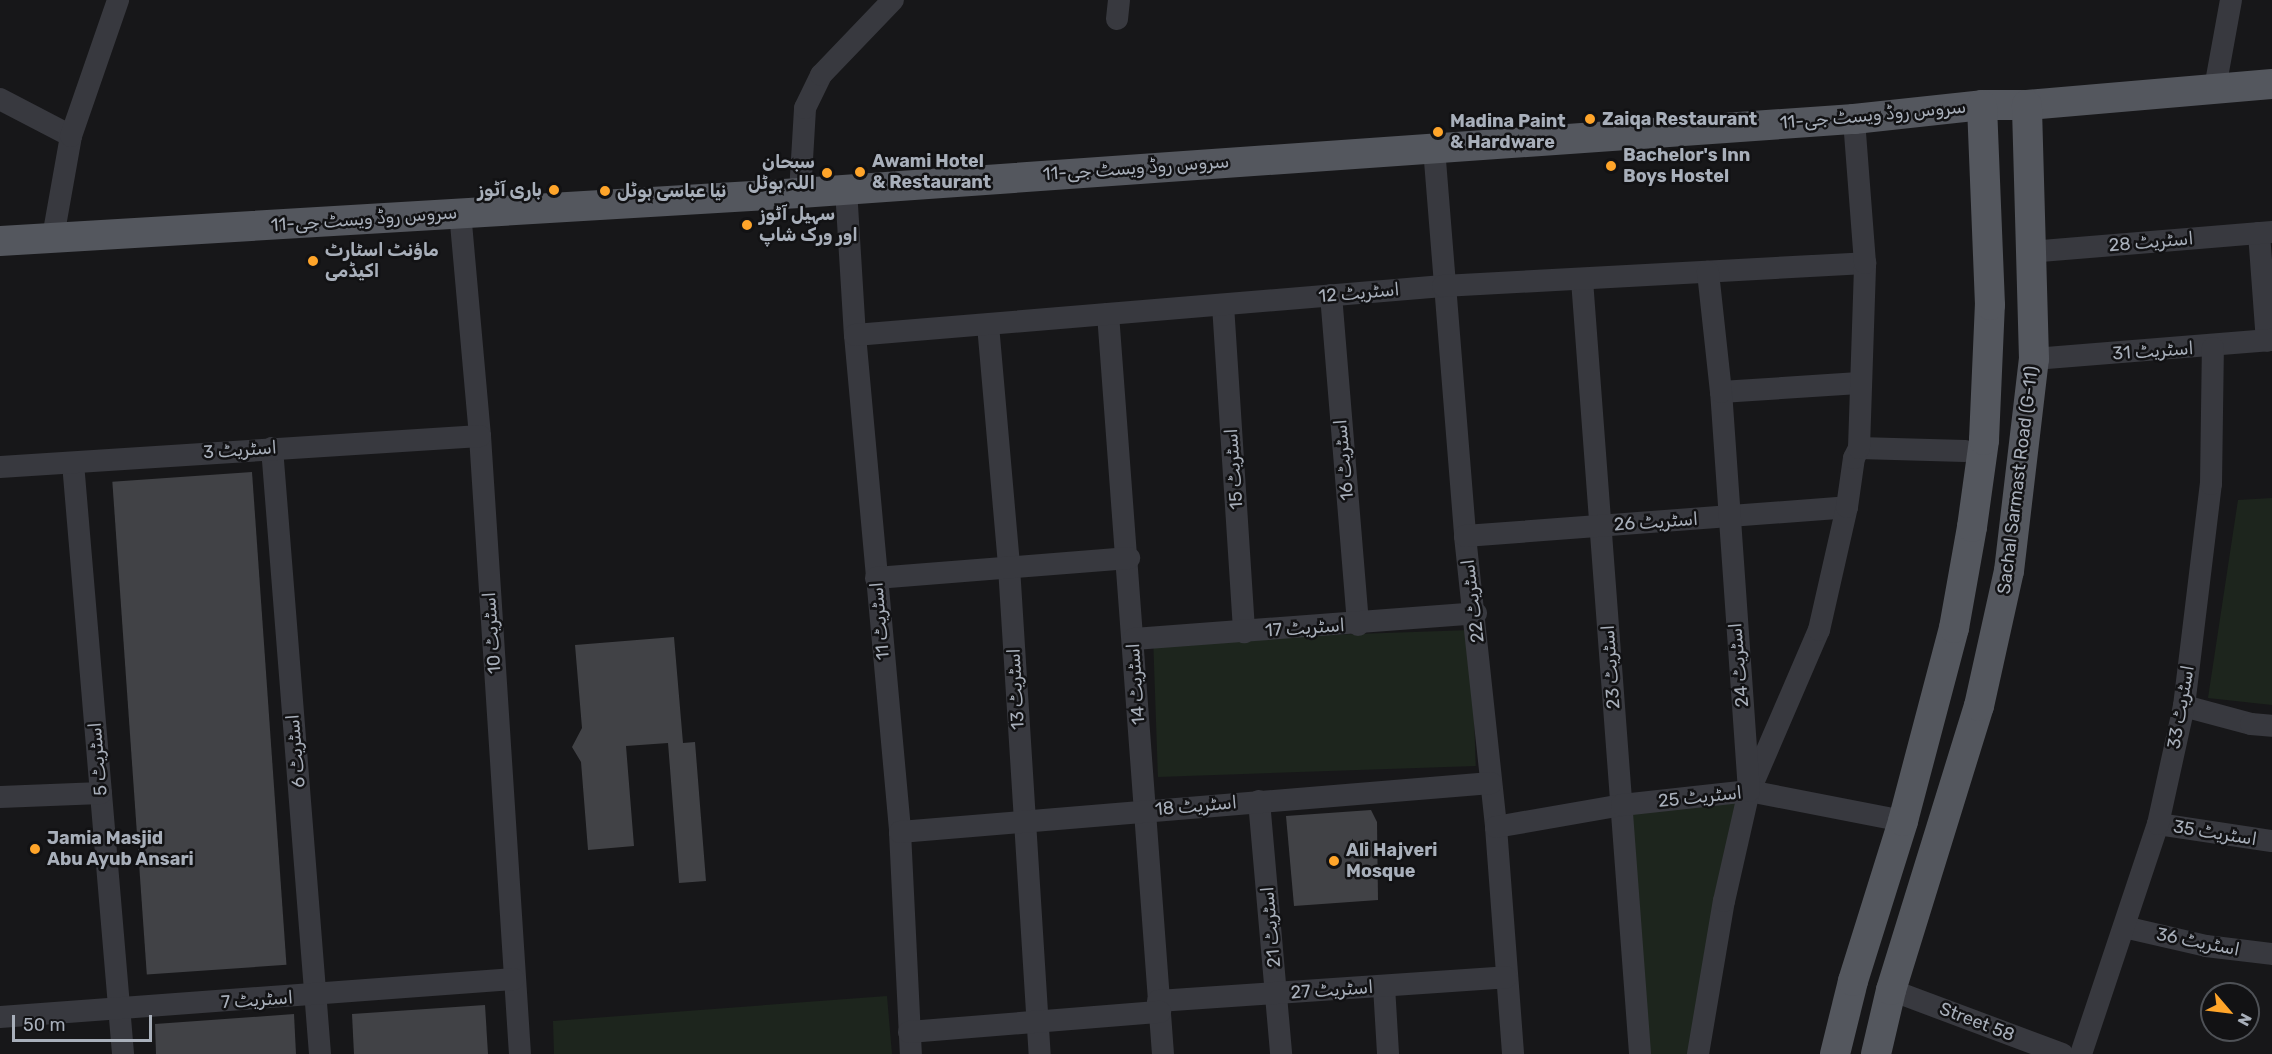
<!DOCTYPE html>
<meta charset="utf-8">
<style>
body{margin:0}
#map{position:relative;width:2272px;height:1054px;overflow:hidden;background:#171719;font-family:Rubik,"Noto Sans Arabic",sans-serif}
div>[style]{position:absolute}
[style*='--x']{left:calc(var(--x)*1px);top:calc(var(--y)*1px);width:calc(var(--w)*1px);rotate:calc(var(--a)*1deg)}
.green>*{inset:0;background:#1d251d;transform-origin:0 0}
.building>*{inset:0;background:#414246;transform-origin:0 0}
.minor>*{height:22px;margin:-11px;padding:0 11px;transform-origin:11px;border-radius:11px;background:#38393f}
.major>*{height:30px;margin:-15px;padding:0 15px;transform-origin:15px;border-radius:15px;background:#54575e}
.dots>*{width:16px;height:16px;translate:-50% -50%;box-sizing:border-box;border:3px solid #121214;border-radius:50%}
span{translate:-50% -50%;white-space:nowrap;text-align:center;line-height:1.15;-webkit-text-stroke:5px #121214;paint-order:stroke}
.street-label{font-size:18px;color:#a8afba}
.poi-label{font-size:18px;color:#a8afba;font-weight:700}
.left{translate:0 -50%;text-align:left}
.right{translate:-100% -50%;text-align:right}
.north{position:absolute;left:2200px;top:982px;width:60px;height:60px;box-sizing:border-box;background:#121214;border:2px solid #4e5156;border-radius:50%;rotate:118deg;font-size:16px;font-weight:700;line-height:24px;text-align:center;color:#a8afba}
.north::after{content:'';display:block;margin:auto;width:21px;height:27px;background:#ffa52a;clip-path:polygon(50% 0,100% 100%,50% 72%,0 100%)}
.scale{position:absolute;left:12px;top:1015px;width:140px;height:27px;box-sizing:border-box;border:3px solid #a8afba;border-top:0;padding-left:8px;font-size:18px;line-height:21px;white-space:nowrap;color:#a8afba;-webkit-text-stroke:4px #121214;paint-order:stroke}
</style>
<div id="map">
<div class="green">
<i style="clip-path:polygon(2272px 498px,2272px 705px,2208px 698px,2238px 500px)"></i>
<i style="left:1471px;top:630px;width:136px;height:318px;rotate:88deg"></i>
<i style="clip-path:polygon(1743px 798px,1695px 1054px,1644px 1054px,1625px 809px)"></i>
<i style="clip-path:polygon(887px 996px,892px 1054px,554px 1054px,553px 1021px)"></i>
</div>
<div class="building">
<i style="left:252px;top:472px;width:494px;height:140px;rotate:86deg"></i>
<i style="clip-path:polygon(674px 637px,683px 743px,695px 742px,706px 881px,679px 883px,668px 743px,626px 746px,634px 846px,588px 850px,581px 762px,572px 747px,582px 728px,575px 645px)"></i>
<i style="clip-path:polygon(1371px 810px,1377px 822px,1378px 900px,1294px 906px,1286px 816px)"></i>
<i style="clip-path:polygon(485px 1005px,488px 1054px,354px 1054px,352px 1014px)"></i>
<i style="clip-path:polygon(294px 1014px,296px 1054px,156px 1054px,155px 1024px)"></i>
</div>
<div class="minor">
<i style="--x:1117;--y:19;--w:19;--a:-84"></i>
<i style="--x:2215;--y:88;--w:89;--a:-79.7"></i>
<i style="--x:0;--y:99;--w:80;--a:27.5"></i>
<i style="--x:1434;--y:148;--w:389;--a:85.4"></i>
<i style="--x:1465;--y:536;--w:293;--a:83.9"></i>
<i style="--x:1496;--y:827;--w:228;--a:85.7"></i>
<i style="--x:846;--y:189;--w:146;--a:86.5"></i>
<i style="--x:855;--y:335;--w:499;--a:84.8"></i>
<i style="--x:900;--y:832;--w:222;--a:87.2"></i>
<i style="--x:800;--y:193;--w:85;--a:-86.6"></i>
<i style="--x:805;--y:108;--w:37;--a:-64"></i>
<i style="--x:821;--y:75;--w:104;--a:-46.2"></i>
<i style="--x:460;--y:212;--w:225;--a:84.9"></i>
<i style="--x:480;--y:436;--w:619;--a:86.3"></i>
<i style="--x:2259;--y:233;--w:108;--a:85.8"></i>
<i style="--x:53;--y:237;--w:103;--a:-79.9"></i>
<i style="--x:71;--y:136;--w:144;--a:-70.9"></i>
<i style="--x:2029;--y:252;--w:244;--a:-4.7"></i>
<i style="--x:1582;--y:280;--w:776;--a:85.71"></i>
<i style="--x:1331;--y:295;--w:331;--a:85.3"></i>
<i style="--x:1223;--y:305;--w:328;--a:86.3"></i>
<i style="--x:1108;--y:314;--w:742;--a:85.75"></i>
<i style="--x:988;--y:325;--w:243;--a:85"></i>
<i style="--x:1009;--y:567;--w:488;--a:86.4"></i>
<i style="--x:855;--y:335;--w:590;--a:-4.76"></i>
<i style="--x:1443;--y:286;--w:423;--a:-3.1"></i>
<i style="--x:2034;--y:359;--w:239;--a:-4.6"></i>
<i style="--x:1721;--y:392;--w:138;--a:-3.7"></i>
<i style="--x:272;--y:448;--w:608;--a:85.47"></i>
<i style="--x:1859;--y:448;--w:106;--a:1.6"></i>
<i style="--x:73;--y:463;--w:593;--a:85.16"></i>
<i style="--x:0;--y:467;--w:481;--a:-3.7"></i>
<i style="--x:1465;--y:536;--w:383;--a:-4.3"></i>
<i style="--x:876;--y:578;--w:254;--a:-4.5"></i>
<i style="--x:1134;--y:639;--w:343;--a:-4.3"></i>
<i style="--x:2184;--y:706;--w:69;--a:15"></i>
<i style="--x:2251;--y:724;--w:21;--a:5"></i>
<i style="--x:1750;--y:790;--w:174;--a:-66.7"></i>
<i style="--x:1819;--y:630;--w:126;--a:-77.2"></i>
<i style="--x:1847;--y:507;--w:49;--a:-81.9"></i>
<i style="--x:1854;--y:458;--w:11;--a:-63"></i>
<i style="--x:1859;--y:448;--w:185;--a:-88.1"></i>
<i style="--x:1865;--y:263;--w:144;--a:-94.4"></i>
<i style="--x:0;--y:797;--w:101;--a:-2.3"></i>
<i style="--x:1259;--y:801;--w:254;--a:85"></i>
<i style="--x:2158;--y:824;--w:115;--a:8.5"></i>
<i style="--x:1496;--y:827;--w:128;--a:-9.9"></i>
<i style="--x:1622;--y:805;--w:128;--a:-6.3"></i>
<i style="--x:1749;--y:791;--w:157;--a:11"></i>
<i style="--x:900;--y:832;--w:593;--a:-4.74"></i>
<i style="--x:2124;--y:927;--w:84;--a:13"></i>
<i style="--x:2206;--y:946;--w:66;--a:6.9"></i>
<i style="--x:1384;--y:986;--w:68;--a:86.6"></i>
<i style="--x:1891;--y:990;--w:183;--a:20.5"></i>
<i style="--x:1158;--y:1001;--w:349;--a:-3.9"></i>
<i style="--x:0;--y:1017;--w:515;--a:-4.23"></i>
<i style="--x:909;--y:1032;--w:252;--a:-4.6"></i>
<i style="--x:1698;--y:1054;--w:155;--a:-80.4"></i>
<i style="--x:1724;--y:901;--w:113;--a:-77.2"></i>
<i style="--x:1749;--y:791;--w:400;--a:-94"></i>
<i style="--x:1721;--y:392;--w:121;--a:-96.2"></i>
<i style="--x:2081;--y:1054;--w:243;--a:-71.5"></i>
<i style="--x:2158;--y:824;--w:121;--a:-77.6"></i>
<i style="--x:2184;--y:706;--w:224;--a:-83.1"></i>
<i style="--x:2211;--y:484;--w:136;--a:-89.2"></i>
</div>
<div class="major">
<i style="--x:0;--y:241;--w:801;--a:-3.43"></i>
<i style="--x:800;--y:193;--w:1057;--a:-4.02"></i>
<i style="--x:1854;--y:119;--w:129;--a:-6.2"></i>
<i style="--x:1982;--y:105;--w:45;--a:0"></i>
<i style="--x:2027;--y:105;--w:246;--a:-4.9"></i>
<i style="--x:1835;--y:1054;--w:75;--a:-76.1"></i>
<i style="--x:1853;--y:981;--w:168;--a:-72.6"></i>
<i style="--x:1903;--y:821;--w:200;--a:-75.2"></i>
<i style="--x:1954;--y:628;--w:103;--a:-79.9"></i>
<i style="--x:1972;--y:527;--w:88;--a:-82.1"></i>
<i style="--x:1984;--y:440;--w:135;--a:-87.5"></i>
<i style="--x:1990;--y:305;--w:200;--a:-92.3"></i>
<i style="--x:1876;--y:1054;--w:66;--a:-76.8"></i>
<i style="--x:1891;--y:990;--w:297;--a:-72.8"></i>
<i style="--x:1979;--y:706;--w:138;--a:-77.5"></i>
<i style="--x:2009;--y:571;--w:213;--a:-83.3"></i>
<i style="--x:2034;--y:359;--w:254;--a:-91.6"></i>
</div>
<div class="dots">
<i style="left:1590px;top:119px;background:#ffa52a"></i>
<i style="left:1438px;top:132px;background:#ffa52a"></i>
<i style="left:1611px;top:166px;background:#ffa52a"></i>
<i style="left:860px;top:172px;background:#ffa52a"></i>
<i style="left:827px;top:173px;background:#ffa52a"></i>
<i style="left:554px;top:190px;background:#ffa52a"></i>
<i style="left:605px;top:191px;background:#ffa52a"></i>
<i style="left:747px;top:225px;background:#ffa52a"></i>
<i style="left:313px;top:261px;background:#ffa52a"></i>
<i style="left:35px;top:849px;background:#ffa52a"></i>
<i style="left:1334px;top:861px;background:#ffa52a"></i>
</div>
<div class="street-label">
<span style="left:1873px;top:115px;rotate:-5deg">سروس روڈ ویسٹ جی-11</span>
<span style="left:1136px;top:168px;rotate:-4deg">سروس روڈ ویسٹ جی-11</span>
<span style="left:364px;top:219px;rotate:-4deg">سروس روڈ ویسٹ جی-11</span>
<span style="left:2151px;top:242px;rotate:-5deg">اسٹریٹ 28</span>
<span style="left:1359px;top:293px;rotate:-5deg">اسٹریٹ 12</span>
<span style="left:2153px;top:351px;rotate:-4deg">اسٹریٹ 31</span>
<span style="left:240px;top:450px;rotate:-4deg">اسٹریٹ 3</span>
<span style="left:1344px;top:460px;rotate:-95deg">اسٹریٹ 16</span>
<span style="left:1234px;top:469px;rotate:-94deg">اسٹریٹ 15</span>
<span style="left:2018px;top:480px;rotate:-83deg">Sachal Sarmast Road (G-11)</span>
<span style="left:1656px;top:522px;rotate:-4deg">اسٹریٹ 26</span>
<span style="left:1473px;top:601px;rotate:-97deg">اسٹریٹ 22</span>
<span style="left:880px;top:621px;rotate:-95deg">اسٹریٹ 11</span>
<span style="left:1305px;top:628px;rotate:-4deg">اسٹریٹ 17</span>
<span style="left:492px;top:633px;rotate:-94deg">اسٹریٹ 10</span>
<span style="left:1739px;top:665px;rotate:-95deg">اسٹریٹ 24</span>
<span style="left:1611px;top:667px;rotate:-94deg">اسٹریٹ 23</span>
<span style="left:1136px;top:684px;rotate:-94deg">اسٹریٹ 14</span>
<span style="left:1016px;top:689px;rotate:-93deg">اسٹریٹ 13</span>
<span style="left:2181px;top:707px;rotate:-80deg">اسٹریٹ 33</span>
<span style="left:296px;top:751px;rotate:-95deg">اسٹریٹ 6</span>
<span style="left:98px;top:759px;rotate:-95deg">اسٹریٹ 5</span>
<span style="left:1700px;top:797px;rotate:-6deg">اسٹریٹ 25</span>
<span style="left:1196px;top:806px;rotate:-5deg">اسٹریٹ 18</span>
<span style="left:2215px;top:833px;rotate:9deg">اسٹریٹ 35</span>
<span style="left:1271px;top:927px;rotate:-95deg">اسٹریٹ 21</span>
<span style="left:2198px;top:942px;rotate:11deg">اسٹریٹ 36</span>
<span style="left:1332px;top:990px;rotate:-4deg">اسٹریٹ 27</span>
<span style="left:257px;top:1000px;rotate:-4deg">اسٹریٹ 7</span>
<span style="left:1977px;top:1022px;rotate:21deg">Street 58</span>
</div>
<div class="poi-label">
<span class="left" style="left:1602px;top:119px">Zaiqa Restaurant</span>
<span class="left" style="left:1450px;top:132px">Madina Paint<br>&amp; Hardware</span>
<span class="left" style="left:1623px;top:166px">Bachelor's Inn<br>Boys Hostel</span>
<span class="left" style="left:872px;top:172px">Awami Hotel<br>&amp; Restaurant</span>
<span class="right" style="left:815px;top:173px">سبحان<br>اللہ ہوٹل</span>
<span class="right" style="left:542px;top:190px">باری آٹوز</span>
<span class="left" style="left:617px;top:191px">نیا عباسی ہوٹل</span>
<span class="left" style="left:759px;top:225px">سہیل آٹوز<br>اور ورک شاپ</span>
<span class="left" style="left:325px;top:261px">ماؤنٹ اسٹارٹ<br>اکیڈمی</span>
<span class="left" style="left:47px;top:849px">Jamia Masjid<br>Abu Ayub Ansari</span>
<span class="left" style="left:1346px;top:861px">Ali Hajveri<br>Mosque</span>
</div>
<div class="north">N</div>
<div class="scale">50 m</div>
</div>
